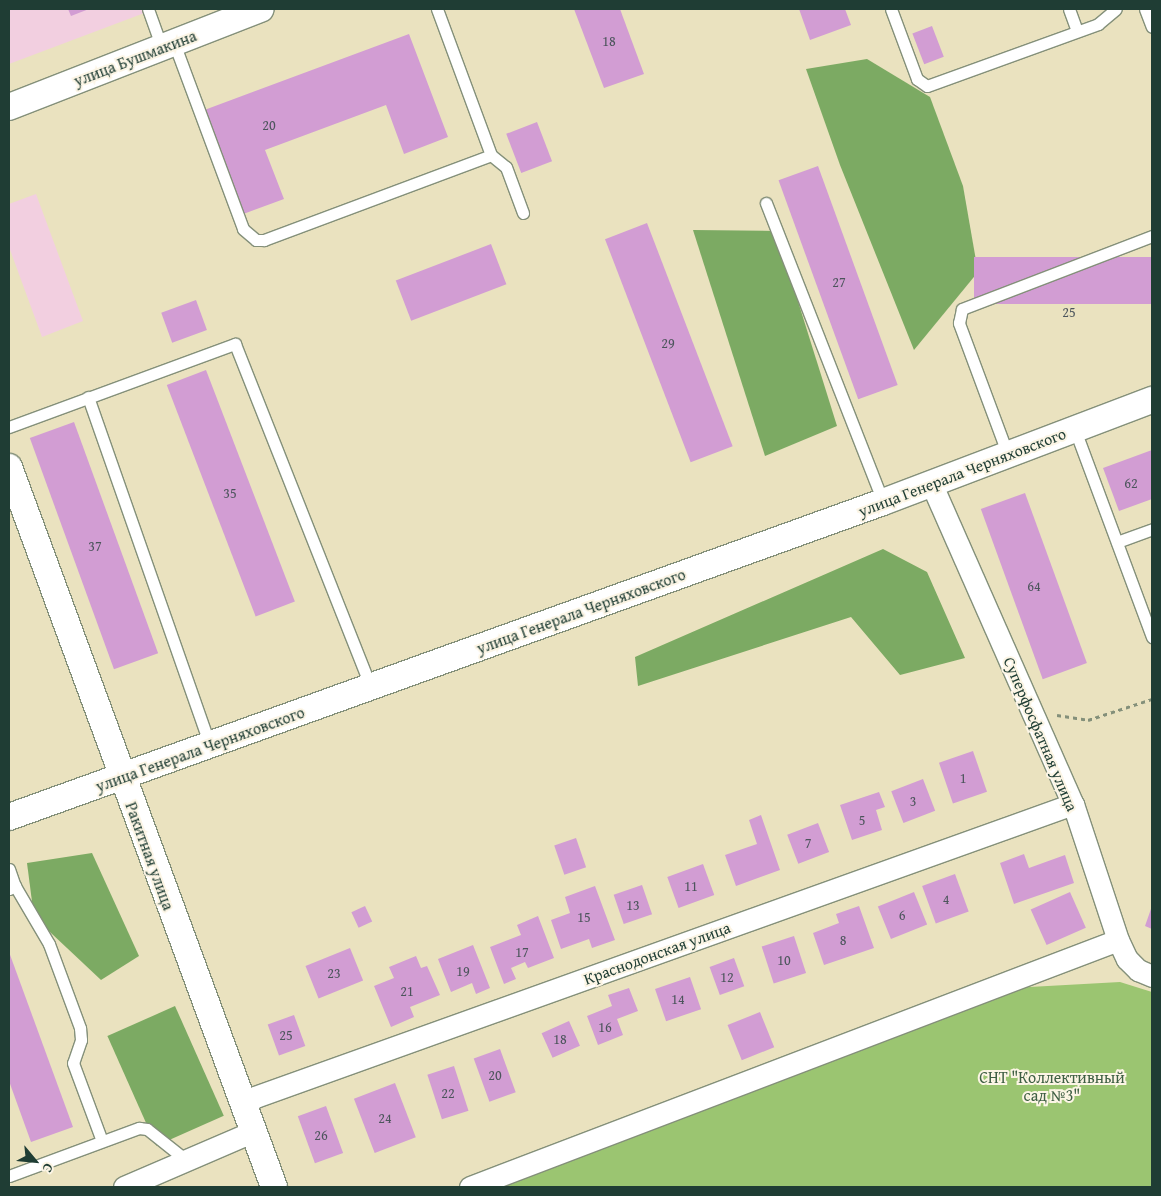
<!DOCTYPE html>
<meta charset="utf-8">
<style>
body{margin:0}
#map{position:relative;width:1161px;height:1196px;overflow:hidden;background:#eae2bf;font-family:"Gentium Book Plus",serif}
div>[style]{position:absolute}
[style*='--x']{left:calc(var(--x)*1px);top:calc(var(--y)*1px);width:calc(var(--w)*1px);rotate:calc(var(--a)*1deg)}
.built>*{inset:0;background:#f2cfe0}
.green>*{inset:0;background:#9bc571}
.forest>*{inset:0;background:#7caa63;transform-origin:0 0}
.building>*{inset:0;background:#d29dd3;transform-origin:0 0}
.path>*{height:3px;margin-top:-1.5px;transform-origin:0;background:repeating-linear-gradient(90deg,#84907a 0 4px,transparent 0 8px)}
.roads{filter:drop-shadow(1px 0 #84907a) drop-shadow(-1px 0 #84907a) drop-shadow(0 1px #84907a) drop-shadow(0 -1px #84907a)}
.service>*{height:11px;margin:-5.5px;padding:0 5.5px;transform-origin:5.5px;border-radius:5.5px;background:#fff}
.minor>*{height:21px;margin:-10.5px;padding:0 10.5px;transform-origin:10.5px;border-radius:10.5px;background:#fff}
.tertiary>*{height:26px;margin:-13px;padding:0 13px;transform-origin:13px;border-radius:13px;background:#fff}
span{translate:-50% -50%;white-space:nowrap;text-align:center;line-height:1.15;-webkit-text-stroke:4px #fcf5e5;paint-order:stroke}
.number-label{font-size:14px;color:#4c555c}
.number-label span{-webkit-text-stroke-width:0}
.street-label{font-size:16px;color:#1f3d34}
.park-label{font-size:16px;color:#3e5f43}
.frame{position:absolute;inset:0;border:10px solid #1f3d34;pointer-events:none}
.north{position:absolute;left:10px;top:1136px;width:50px;height:50px;-webkit-text-stroke:4px #fcf5e5;paint-order:stroke;rotate:118deg;font-size:14px;font-weight:700;line-height:20px;text-align:center;color:#1f3d34}
.north::after{content:'';display:block;margin:auto;width:18px;height:22px;background:#1f3d34;clip-path:polygon(50% 0,100% 100%,50% 72%,0 100%)}
</style>
<div id="map">
<div class="built">
<i style="clip-path:polygon(9px 9px,155px 9px,9px 64px)"></i>
<i style="clip-path:polygon(36px 194px,83px 321px,42px 337px,9px 247px,9px 204px)"></i>
</div>
<div class="green">
<i style="clip-path:polygon(1120px 982px,1152px 992px,1152px 1187px,496px 1187px,1012px 988px)"></i>
</div>
<div class="forest">
<i style="clip-path:polygon(867px 59px,930px 97px,963px 186px,978px 272px,914px 350px,840px 165px,806px 69px)"></i>
<i style="clip-path:polygon(693px 230px,776px 231px,837px 426px,765px 456px)"></i>
<i style="clip-path:polygon(883px 549px,927px 572px,965px 658px,900px 675px,851px 617px,638px 686px,635px 657px)"></i>
<i style="clip-path:polygon(92px 853px,139px 956px,101px 980px,34px 917px,27px 863px)"></i>
<i style="left:175px;top:1006px;width:120px;height:74px;rotate:66deg"></i>
</div>
<div class="building">
<i style="clip-path:polygon(68px 9px,89px 9px,71px 16px)"></i>
<i style="clip-path:polygon(574px 9px,620px 9px,644px 74px,604px 88px)"></i>
<i style="clip-path:polygon(799px 9px,845px 9px,851px 25px,810px 40px)"></i>
<i style="left:932px;top:26px;width:33px;height:21px;rotate:69deg"></i>
<i style="clip-path:polygon(409px 34px,448px 137px,404px 154px,386px 105px,265px 150px,284px 199px,238px 216px,199px 112px)"></i>
<i style="left:537px;top:122px;width:42px;height:33px;rotate:69deg"></i>
<i style="left:818px;top:166px;width:233px;height:42px;rotate:70deg"></i>
<i style="left:647px;top:223px;width:239px;height:45px;rotate:69deg"></i>
<i style="left:491px;top:244px;width:43px;height:102px;rotate:69deg"></i>
<i style="left:1152px;top:257px;width:47px;height:178px;rotate:90deg"></i>
<i style="left:196px;top:300px;width:32px;height:37px;rotate:70deg"></i>
<i style="left:206px;top:370px;width:248px;height:42px;rotate:69deg"></i>
<i style="left:74px;top:422px;width:246px;height:47px;rotate:70deg"></i>
<i style="clip-path:polygon(1152px 450px,1152px 499px,1119px 511px,1103px 468px)"></i>
<i style="left:1025px;top:493px;width:181px;height:47px;rotate:70deg"></i>
<i style="left:973px;top:751px;width:43px;height:36px;rotate:71deg"></i>
<i style="left:923px;top:779px;width:34px;height:34px;rotate:69deg"></i>
<i style="clip-path:polygon(879px 792px,885px 807px,876px 810px,882px 830px,852px 840px,840px 805px)"></i>
<i style="clip-path:polygon(761px 815px,780px 870px,736px 886px,725px 855px,757px 844px,749px 820px)"></i>
<i style="left:818px;top:823px;width:31px;height:33px;rotate:69deg"></i>
<i style="left:576px;top:838px;width:31px;height:23px;rotate:71deg"></i>
<i style="clip-path:polygon(1024px 854px,1029px 868px,1065px 855px,1074px 883px,1014px 904px,1000px 863px)"></i>
<i style="left:703px;top:864px;width:33px;height:38px;rotate:70deg"></i>
<i style="left:955px;top:874px;width:40px;height:35px;rotate:70deg"></i>
<i style="left:642px;top:885px;width:31px;height:30px;rotate:71deg"></i>
<i style="clip-path:polygon(595px 886px,615px 940px,592px 948px,589px 939px,561px 949px,551px 920px,570px 913px,565px 897px)"></i>
<i style="left:914px;top:892px;width:35px;height:39px;rotate:68deg"></i>
<i style="left:1070px;top:892px;width:39px;height:43px;rotate:66deg"></i>
<i style="left:365px;top:906px;width:17px;height:15px;rotate:65deg"></i>
<i style="clip-path:polygon(859px 906px,874px 948px,824px 965px,813px 933px,839px 923px,836px 914px)"></i>
<i style="clip-path:polygon(1152px 906px,1152px 929px,1145px 926px)"></i>
<i style="clip-path:polygon(538px 916px,554px 958px,528px 968px,525px 962px,511px 968px,516px 979px,504px 984px,490px 947px,521px 935px,517px 925px)"></i>
<i style="left:794px;top:936px;width:39px;height:34px;rotate:72deg"></i>
<i style="clip-path:polygon(473px 945px,490px 988px,476px 994px,472px 983px,451px 992px,438px 959px)"></i>
<i style="left:350px;top:948px;width:35px;height:48px;rotate:68deg"></i>
<i style="clip-path:polygon(9px 952px,73px 1127px,31px 1142px,9px 1081px)"></i>
<i style="clip-path:polygon(416px 956px,421px 968px,427px 966px,440px 995px,410px 1007px,414px 1017px,391px 1027px,374px 986px,394px 978px,389px 967px)"></i>
<i style="left:734px;top:958px;width:30px;height:26px;rotate:70deg"></i>
<i style="left:690px;top:977px;width:34px;height:37px;rotate:71deg"></i>
<i style="clip-path:polygon(629px 988px,638px 1011px,617px 1019px,623px 1035px,598px 1045px,587px 1016px,612px 1006px,608px 995px)"></i>
<i style="left:760px;top:1012px;width:38px;height:35px;rotate:68deg"></i>
<i style="left:294px;top:1015px;width:33px;height:28px;rotate:70deg"></i>
<i style="left:569px;top:1021px;width:27px;height:30px;rotate:66deg"></i>
<i style="left:500px;top:1049px;width:46px;height:28px;rotate:70deg"></i>
<i style="left:454px;top:1066px;width:47px;height:28px;rotate:72deg"></i>
<i style="left:395px;top:1083px;width:58px;height:44px;rotate:69deg"></i>
<i style="left:326px;top:1106px;width:50px;height:30px;rotate:70deg"></i>
</div>
<div class="path">
<i style="--x:1057;--y:715;--w:31;--a:9"></i>
<i style="--x:1088;--y:720;--w:67;--a:-18.2"></i>
</div>
<div class="roads">
<div class="service">
<i style="--x:148;--y:9;--w:41;--a:70.3"></i>
<i style="--x:891;--y:9;--w:75;--a:69.6"></i>
<i style="--x:917;--y:79;--w:12;--a:35"></i>
<i style="--x:927;--y:86;--w:182;--a:-19.9"></i>
<i style="--x:1098;--y:24;--w:23;--a:-40"></i>
<i style="--x:1069;--y:9;--w:23;--a:70"></i>
<i style="--x:1145;--y:9;--w:19;--a:69"></i>
<i style="--x:174;--y:43;--w:198;--a:69.6"></i>
<i style="--x:243;--y:229;--w:17;--a:40"></i>
<i style="--x:256;--y:240;--w:8;--a:0"></i>
<i style="--x:264;--y:240;--w:242;--a:-20.5"></i>
<i style="--x:491;--y:155;--w:156;--a:-110.3"></i>
<i style="--x:491;--y:155;--w:19;--a:39"></i>
<i style="--x:506;--y:167;--w:49;--a:69.7"></i>
<i style="--x:766;--y:203;--w:321;--a:68.6"></i>
<i style="--x:88;--y:397;--w:369;--a:70.7"></i>
<i style="--x:9;--y:427;--w:241;--a:-20.2"></i>
<i style="--x:235;--y:344;--w:369;--a:68.4"></i>
<i style="--x:1075;--y:430;--w:221;--a:69.6"></i>
<i style="--x:1008;--y:455;--w:141;--a:-110.4"></i>
<i style="--x:959;--y:323;--w:14;--a:-78"></i>
<i style="--x:962;--y:309;--w:204;--a:-21"></i>
<i style="--x:1117;--y:542;--w:37;--a:-20"></i>
<i style="--x:9;--y:869;--w:18;--a:71"></i>
<i style="--x:9;--y:889;--w:7;--a:-27"></i>
<i style="--x:15;--y:886;--w:67;--a:59.6"></i>
<i style="--x:49;--y:944;--w:90;--a:69.7"></i>
<i style="--x:80;--y:1028;--w:12;--a:85"></i>
<i style="--x:81;--y:1040;--w:24;--a:109"></i>
<i style="--x:73;--y:1063;--w:83;--a:69.6"></i>
<i style="--x:9;--y:1176;--w:139;--a:-20.3"></i>
<i style="--x:139;--y:1128;--w:8;--a:7"></i>
<i style="--x:147;--y:1129;--w:50;--a:38.5"></i>
</div>
<div class="minor">
<i style="--x:932;--y:485;--w:349;--a:66.2"></i>
<i style="--x:1073;--y:804;--w:143;--a:71.7"></i>
<i style="--x:1118;--y:940;--w:21;--a:65"></i>
<i style="--x:1127;--y:959;--w:16;--a:45"></i>
<i style="--x:1138;--y:970;--w:15;--a:23"></i>
<i style="--x:244;--y:1104;--w:13;--a:-32"></i>
<i style="--x:255;--y:1097;--w:869;--a:-19.71"></i>
<i style="--x:124;--y:1187;--w:142;--a:-23.3"></i>
<i style="--x:470;--y:1187;--w:693;--a:-20.87"></i>
</div>
<div class="tertiary">
<i style="--x:9;--y:107;--w:270;--a:-21.3"></i>
<i style="--x:9;--y:467;--w:767;--a:69.79"></i>
<i style="--x:9;--y:817;--w:929;--a:-19.82"></i>
<i style="--x:883;--y:502;--w:288;--a:-20.8"></i>
</div>
</div>
<div class="number-label">
<span style="left:609px;top:41px">18</span>
<span style="left:269px;top:125px">20</span>
<span style="left:839px;top:282px">27</span>
<span style="left:1069px;top:312px">25</span>
<span style="left:668px;top:343px">29</span>
<span style="left:1131px;top:483px">62</span>
<span style="left:230px;top:493px">35</span>
<span style="left:95px;top:546px">37</span>
<span style="left:1034px;top:586px">64</span>
<span style="left:963px;top:778px">1</span>
<span style="left:913px;top:801px">3</span>
<span style="left:862px;top:820px">5</span>
<span style="left:808px;top:843px">7</span>
<span style="left:691px;top:886px">11</span>
<span style="left:946px;top:899px">4</span>
<span style="left:633px;top:905px">13</span>
<span style="left:902px;top:915px">6</span>
<span style="left:584px;top:917px">15</span>
<span style="left:843px;top:940px">8</span>
<span style="left:522px;top:952px">17</span>
<span style="left:784px;top:960px">10</span>
<span style="left:463px;top:971px">19</span>
<span style="left:334px;top:973px">23</span>
<span style="left:727px;top:977px">12</span>
<span style="left:407px;top:991px">21</span>
<span style="left:678px;top:999px">14</span>
<span style="left:605px;top:1027px">16</span>
<span style="left:286px;top:1035px">25</span>
<span style="left:560px;top:1039px">18</span>
<span style="left:495px;top:1075px">20</span>
<span style="left:448px;top:1093px">22</span>
<span style="left:385px;top:1118px">24</span>
<span style="left:321px;top:1135px">26</span>
</div>
<div class="street-label">
<span style="left:135px;top:58px;rotate:-21deg">улица Бушмакина</span>
<span style="left:962px;top:472px;rotate:-21deg">улица Генерала Черняховского</span>
<span style="left:581px;top:611px;rotate:-20deg">улица Генерала Черняховского</span>
<span style="left:1041px;top:734px;rotate:67deg">Суперфосфатная улица</span>
<span style="left:200px;top:749px;rotate:-20deg">улица Генерала Черняховского</span>
<span style="left:150px;top:856px;rotate:70deg">Ракитная улица</span>
<span style="left:657px;top:953px;rotate:-20deg">Краснодонская улица</span>
</div>
<div class="park-label">
<span style="left:1052px;top:1086px">СНТ "Коллективный<br>сад №3"</span>
</div>
<div class="frame"></div>
<div class="north">С</div>
</div>
